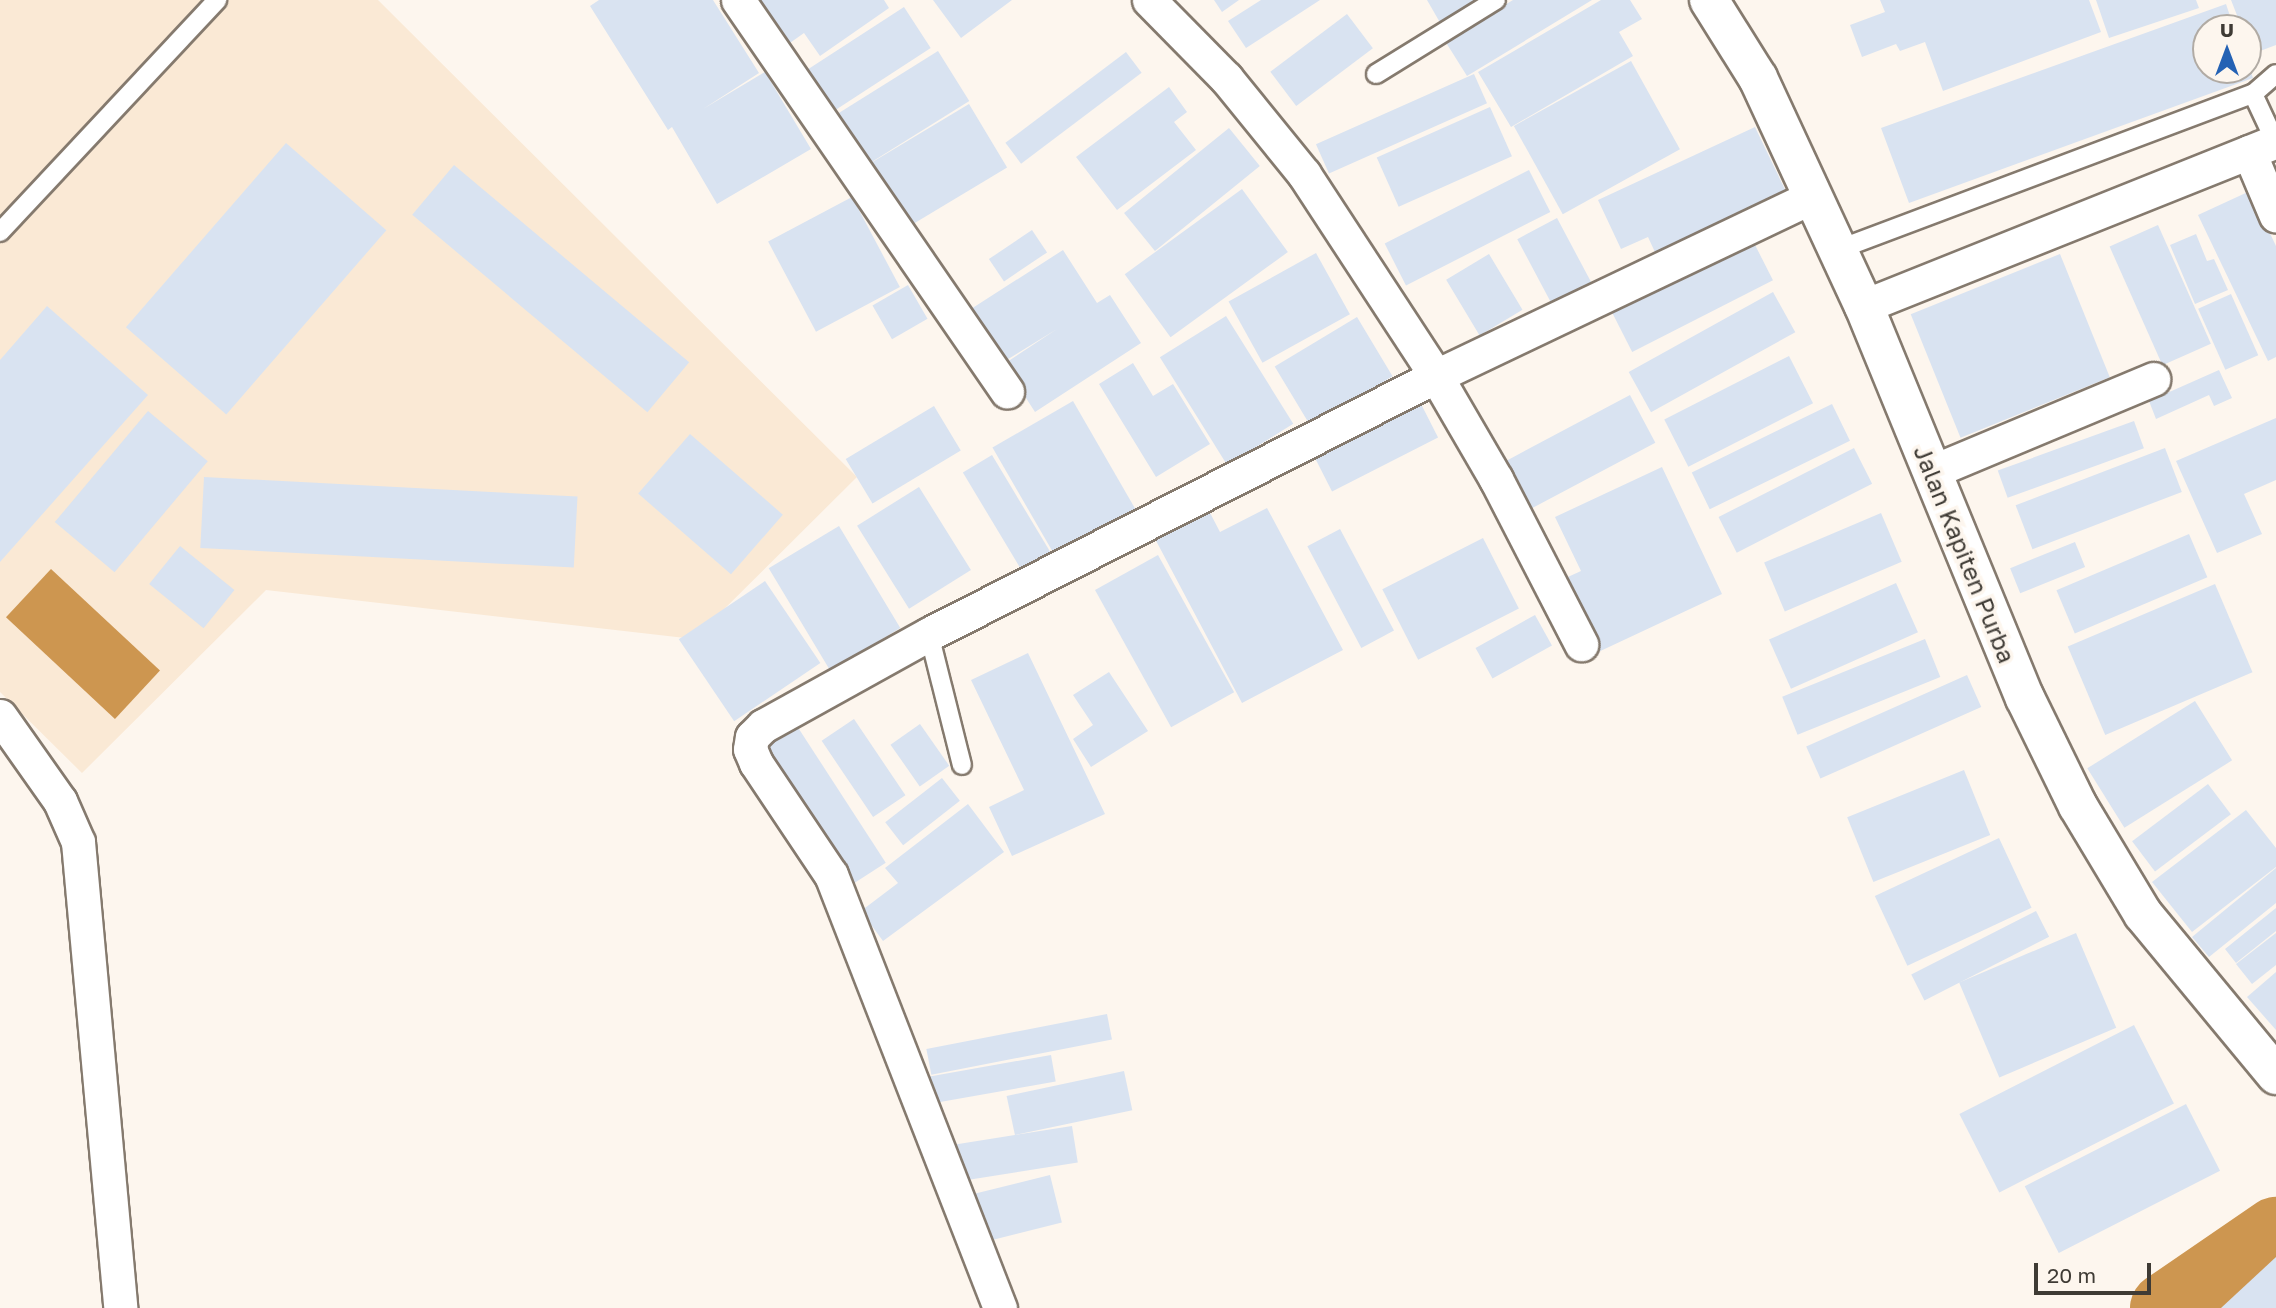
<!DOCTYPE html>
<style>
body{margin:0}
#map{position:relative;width:2276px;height:1308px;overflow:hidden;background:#fdf6ee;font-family:"Golos Text",sans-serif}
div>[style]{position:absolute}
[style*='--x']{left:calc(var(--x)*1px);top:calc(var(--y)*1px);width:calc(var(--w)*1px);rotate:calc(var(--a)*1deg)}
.built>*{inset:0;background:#fae9d5}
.water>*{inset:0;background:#cd9650;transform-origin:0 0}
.river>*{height:70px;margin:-35px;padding:0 35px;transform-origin:35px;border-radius:35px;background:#cd9650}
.building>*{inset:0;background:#d9e3f1;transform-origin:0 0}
.roads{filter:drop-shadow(2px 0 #857a6e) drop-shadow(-2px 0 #857a6e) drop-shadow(0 2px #857a6e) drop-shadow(0 -2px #857a6e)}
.lane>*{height:18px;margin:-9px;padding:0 9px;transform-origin:9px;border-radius:9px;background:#fff}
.street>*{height:33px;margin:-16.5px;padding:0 16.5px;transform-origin:16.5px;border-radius:16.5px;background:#fff}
.secondary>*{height:38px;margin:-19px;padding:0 19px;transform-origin:19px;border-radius:19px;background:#fff}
span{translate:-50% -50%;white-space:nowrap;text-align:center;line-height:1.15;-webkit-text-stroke:7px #fdf6ee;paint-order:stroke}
.street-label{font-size:24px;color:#3f3b35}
.north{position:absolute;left:2192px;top:14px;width:70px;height:70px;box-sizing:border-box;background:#fdf6ee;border:2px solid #b1aba4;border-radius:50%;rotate:0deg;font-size:19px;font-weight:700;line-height:28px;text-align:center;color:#3f3b35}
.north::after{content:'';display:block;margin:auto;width:24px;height:32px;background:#2462b4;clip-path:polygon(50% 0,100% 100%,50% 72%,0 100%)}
.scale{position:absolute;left:2034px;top:1263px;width:117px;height:32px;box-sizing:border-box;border:4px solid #3f3b35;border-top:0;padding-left:9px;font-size:21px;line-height:24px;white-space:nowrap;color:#3f3b35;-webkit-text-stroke:5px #fdf6ee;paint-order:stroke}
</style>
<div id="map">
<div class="built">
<i style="clip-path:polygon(0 0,378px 0,857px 477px,694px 639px,266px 590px,82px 773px,0 692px)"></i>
</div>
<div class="water">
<i style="left:51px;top:569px;width:149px;height:66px;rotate:43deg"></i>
</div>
<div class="river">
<i style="--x:2165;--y:1308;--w:135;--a:-34.4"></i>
</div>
<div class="building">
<i style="clip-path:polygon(599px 0,713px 0,759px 73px,703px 109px,765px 72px,811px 149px,717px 204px,672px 127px,668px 130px,590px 6px)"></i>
<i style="clip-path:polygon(756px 0,884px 0,889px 8px,820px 56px,804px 33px,787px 45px)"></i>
<i style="clip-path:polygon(933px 0,1012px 0,961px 38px)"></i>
<i style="clip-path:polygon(1214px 0,1239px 0,1222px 12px)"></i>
<i style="clip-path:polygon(1261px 0,1320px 0,1246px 48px,1228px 21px)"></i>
<i style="clip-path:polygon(1427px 0,1488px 0,1442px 26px)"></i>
<i style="clip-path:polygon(1513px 0,1592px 0,1467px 76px,1445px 41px)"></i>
<i style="clip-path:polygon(1601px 0,1630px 0,1642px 19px,1619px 32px,1633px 56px,1511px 127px,1478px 72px)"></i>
<i style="clip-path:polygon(1880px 0,2089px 0,2101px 32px,1943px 91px,1925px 42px,1900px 51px,1896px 44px,1862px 57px,1850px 25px,1885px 12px)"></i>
<i style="clip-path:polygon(2096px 0,2196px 0,2199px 8px,2109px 38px)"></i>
<i style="clip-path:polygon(2231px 0,2276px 0,2276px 45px,2252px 54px,2248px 28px,2242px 28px)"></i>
<i style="clip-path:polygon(2226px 4px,2234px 28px,2206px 28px,2206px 70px,2250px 70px,2253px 78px,1909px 203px,1881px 128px)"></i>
<i style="left:904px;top:7px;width:49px;height:125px;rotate:57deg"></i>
<i style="left:1347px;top:14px;width:43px;height:96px;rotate:53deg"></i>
<i style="left:938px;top:51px;width:59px;height:124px;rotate:58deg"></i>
<i style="left:1126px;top:52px;width:26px;height:151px;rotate:53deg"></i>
<i style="left:1631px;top:61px;width:101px;height:134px;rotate:61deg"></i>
<i style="left:1474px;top:74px;width:32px;height:173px;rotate:66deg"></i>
<i style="clip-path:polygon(1169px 87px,1187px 112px,1174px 122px,1196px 150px,1117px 210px,1076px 157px)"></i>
<i style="left:969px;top:104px;width:74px;height:116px;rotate:59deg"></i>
<i style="left:1490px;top:107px;width:54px;height:124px;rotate:66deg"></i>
<i style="clip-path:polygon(1755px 127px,1791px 202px,1660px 263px,1648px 237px,1621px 249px,1598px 200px)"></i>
<i style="left:1229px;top:128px;width:49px;height:135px;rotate:51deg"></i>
<i style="left:286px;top:143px;width:133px;height:244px;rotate:41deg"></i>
<i style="left:454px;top:165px;width:307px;height:65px;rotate:40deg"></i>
<i style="left:1529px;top:170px;width:47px;height:162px;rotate:63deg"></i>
<i style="left:1242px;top:189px;width:78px;height:145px;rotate:54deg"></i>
<i style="clip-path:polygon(2250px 191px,2276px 246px,2276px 357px,2268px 361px,2198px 215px)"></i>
<i style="left:852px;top:197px;width:102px;height:95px;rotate:62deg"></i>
<i style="left:1557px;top:218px;width:78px;height:45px;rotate:62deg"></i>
<i style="left:2158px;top:225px;width:130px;height:53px;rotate:66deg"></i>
<i style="left:1032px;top:230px;width:27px;height:52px;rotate:56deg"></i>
<i style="clip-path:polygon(2196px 234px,2207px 261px,2214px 259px,2228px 290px,2195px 304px,2170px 245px)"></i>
<i style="left:1753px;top:241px;width:44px;height:158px;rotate:63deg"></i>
<i style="clip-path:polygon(1063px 250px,1097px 303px,1110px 295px,1141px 343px,1035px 412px,1004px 364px,1057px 329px,1005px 361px,971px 309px)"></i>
<i style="left:1316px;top:253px;width:70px;height:100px;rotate:61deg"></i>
<i style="left:1489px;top:254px;width:65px;height:50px;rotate:59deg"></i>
<i style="left:2060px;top:254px;width:133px;height:161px;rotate:68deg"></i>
<i style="left:908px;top:285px;width:39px;height:41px;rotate:60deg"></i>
<i style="left:1773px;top:292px;width:46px;height:165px;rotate:61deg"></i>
<i style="left:2231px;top:294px;width:67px;height:36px;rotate:66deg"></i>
<i style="clip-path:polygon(47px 306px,148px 395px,0 562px,0 360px)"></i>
<i style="left:1226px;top:316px;width:127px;height:78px;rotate:58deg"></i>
<i style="left:1357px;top:317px;width:69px;height:96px;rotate:59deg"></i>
<i style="left:1789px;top:356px;width:53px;height:140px;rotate:63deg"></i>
<i style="clip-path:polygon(1133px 363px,1153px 396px,1173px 384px,1210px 444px,1156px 477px,1099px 384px)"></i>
<i style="clip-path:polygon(2219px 370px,2232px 398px,2214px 406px,2209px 395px,2156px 419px,2149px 401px)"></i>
<i style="left:1630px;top:395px;width:54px;height:143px;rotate:62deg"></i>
<i style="left:1419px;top:400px;width:42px;height:119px;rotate:63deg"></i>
<i style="left:1073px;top:401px;width:128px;height:93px;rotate:60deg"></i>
<i style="left:1832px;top:404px;width:41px;height:156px;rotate:64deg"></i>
<i style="left:934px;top:406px;width:52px;height:103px;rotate:59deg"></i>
<i style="left:148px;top:411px;width:78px;height:145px;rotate:40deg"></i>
<i style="clip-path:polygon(2276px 418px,2276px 480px,2244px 494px,2262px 534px,2217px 553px,2176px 461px)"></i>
<i style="left:2134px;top:421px;width:29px;height:145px;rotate:70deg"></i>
<i style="left:690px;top:434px;width:123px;height:79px;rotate:41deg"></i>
<i style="left:1854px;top:448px;width:40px;height:152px;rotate:63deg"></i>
<i style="left:2165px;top:448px;width:47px;height:160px;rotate:69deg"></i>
<i style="left:992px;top:455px;width:117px;height:34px;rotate:59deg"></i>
<i style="clip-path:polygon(1662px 467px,1722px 594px,1594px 654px,1559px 581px,1581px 571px,1555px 517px)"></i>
<i style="left:204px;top:477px;width:374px;height:71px;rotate:3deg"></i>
<i style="left:919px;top:487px;width:98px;height:73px;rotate:58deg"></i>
<i style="clip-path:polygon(1207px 507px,1220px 532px,1267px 508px,1343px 650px,1242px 703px,1153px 535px)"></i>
<i style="left:1881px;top:513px;width:53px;height:127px;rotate:67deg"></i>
<i style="left:839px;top:526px;width:119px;height:82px;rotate:59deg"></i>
<i style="left:1340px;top:529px;width:115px;height:37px;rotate:62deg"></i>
<i style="left:2189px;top:534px;width:47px;height:144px;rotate:67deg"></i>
<i style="left:1483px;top:538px;width:79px;height:113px;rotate:63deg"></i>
<i style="left:2075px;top:542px;width:27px;height:70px;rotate:68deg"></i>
<i style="left:180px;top:546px;width:70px;height:49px;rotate:39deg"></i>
<i style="left:1158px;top:555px;width:157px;height:72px;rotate:61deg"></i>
<i style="left:765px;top:581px;width:99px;height:104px;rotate:56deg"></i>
<i style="left:1896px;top:583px;width:54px;height:139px;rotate:66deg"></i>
<i style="left:2215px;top:584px;width:96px;height:160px;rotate:67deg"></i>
<i style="left:1535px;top:615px;width:35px;height:68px;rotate:61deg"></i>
<i style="left:1925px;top:639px;width:41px;height:154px;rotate:68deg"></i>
<i style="clip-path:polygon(1028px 653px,1105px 814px,1012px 856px,989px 807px,1024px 790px,971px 680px)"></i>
<i style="clip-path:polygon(1109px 672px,1148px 731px,1091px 767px,1073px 739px,1093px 725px,1073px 695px)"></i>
<i style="left:1967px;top:675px;width:35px;height:176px;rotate:66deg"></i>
<i style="left:2195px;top:701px;width:70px;height:127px;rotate:58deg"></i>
<i style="left:854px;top:719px;width:92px;height:39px;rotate:56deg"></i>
<i style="left:920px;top:724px;width:51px;height:36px;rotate:55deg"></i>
<i style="left:797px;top:726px;width:163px;height:43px;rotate:57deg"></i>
<i style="left:1964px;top:770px;width:70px;height:126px;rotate:68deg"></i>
<i style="left:942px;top:778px;width:29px;height:72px;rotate:52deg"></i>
<i style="left:2208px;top:784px;width:38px;height:95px;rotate:53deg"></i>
<i style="clip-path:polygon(968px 804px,1004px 852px,883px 941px,861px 911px,898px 883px,885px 868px)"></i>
<i style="clip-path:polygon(2246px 810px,2276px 848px,2276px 867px,2192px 932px,2152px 882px)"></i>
<i style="left:1999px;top:838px;width:77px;height:137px;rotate:65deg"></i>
<i style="clip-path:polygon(2276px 868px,2276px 903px,2209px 957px,2192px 937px)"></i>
<i style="clip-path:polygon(2276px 908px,2276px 931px,2236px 963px,2225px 949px)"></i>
<i style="left:2036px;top:911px;width:29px;height:140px;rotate:63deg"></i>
<i style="left:2076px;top:933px;width:103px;height:127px;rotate:67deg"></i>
<i style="clip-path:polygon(2276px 933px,2276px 965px,2252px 984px,2236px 964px)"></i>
<i style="clip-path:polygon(2276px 972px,2276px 1030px,2247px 997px)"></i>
<i style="left:1107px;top:1014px;width:26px;height:184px;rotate:79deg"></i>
<i style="left:2134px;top:1025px;width:88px;height:196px;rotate:63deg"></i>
<i style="left:1051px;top:1055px;width:27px;height:126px;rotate:80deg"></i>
<i style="left:1124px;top:1071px;width:40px;height:120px;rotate:78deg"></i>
<i style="left:2186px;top:1104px;width:75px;height:181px;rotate:63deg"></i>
<i style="left:1072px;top:1126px;width:37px;height:123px;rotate:81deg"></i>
<i style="left:1050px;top:1175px;width:49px;height:81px;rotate:76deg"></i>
<i style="clip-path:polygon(2276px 1257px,2276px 1308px,2221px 1308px)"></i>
</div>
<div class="roads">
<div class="lane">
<i style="--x:1376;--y:74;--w:141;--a:-31.7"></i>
<i style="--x:2275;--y:141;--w:52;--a:-115.1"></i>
<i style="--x:2253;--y:94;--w:30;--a:-41"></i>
<i style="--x:0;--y:232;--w:318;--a:-46.9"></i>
<i style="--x:1837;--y:250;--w:444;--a:-20.6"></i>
<i style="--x:929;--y:634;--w:135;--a:75.9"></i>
</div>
<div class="street">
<i style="--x:738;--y:0;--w:475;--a:55.5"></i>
<i style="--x:1149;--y:0;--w:110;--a:45.4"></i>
<i style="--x:1226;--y:78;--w:124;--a:50.9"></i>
<i style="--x:1304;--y:174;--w:241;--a:56.8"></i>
<i style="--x:1436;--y:376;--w:119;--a:59.8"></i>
<i style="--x:1496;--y:479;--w:186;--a:62.7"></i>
<i style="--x:2249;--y:152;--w:69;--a:67.1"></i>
<i style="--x:1864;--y:306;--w:444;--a:-21.8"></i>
<i style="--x:1931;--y:472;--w:241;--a:-22.7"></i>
<i style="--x:0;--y:716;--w:104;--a:54.8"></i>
<i style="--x:60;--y:801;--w:45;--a:66.3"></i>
<i style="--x:78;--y:842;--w:468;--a:84.8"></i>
<i style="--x:1000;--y:1308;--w:465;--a:-111.3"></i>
<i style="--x:831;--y:875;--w:135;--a:-123.8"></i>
<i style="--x:756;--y:763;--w:15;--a:-113"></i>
<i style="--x:750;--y:749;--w:12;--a:-81"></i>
<i style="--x:752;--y:737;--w:16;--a:-45"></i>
<i style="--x:763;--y:726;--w:190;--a:-29"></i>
<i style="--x:929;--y:634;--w:569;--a:-26.97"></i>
<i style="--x:1436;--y:376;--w:416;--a:-25.5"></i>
</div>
<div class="secondary">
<i style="--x:1709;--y:0;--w:92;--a:57.9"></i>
<i style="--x:1758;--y:78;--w:251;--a:65.1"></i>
<i style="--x:1864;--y:306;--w:424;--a:67.7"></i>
<i style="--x:2025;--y:698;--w:120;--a:63.9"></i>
<i style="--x:2078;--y:806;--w:126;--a:59"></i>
<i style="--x:2143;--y:914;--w:209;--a:50.4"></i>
</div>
</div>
<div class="street-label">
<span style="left:1965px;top:554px;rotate:68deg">Jalan Kapiten Purba</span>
</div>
<div class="north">U</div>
<div class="scale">20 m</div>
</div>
